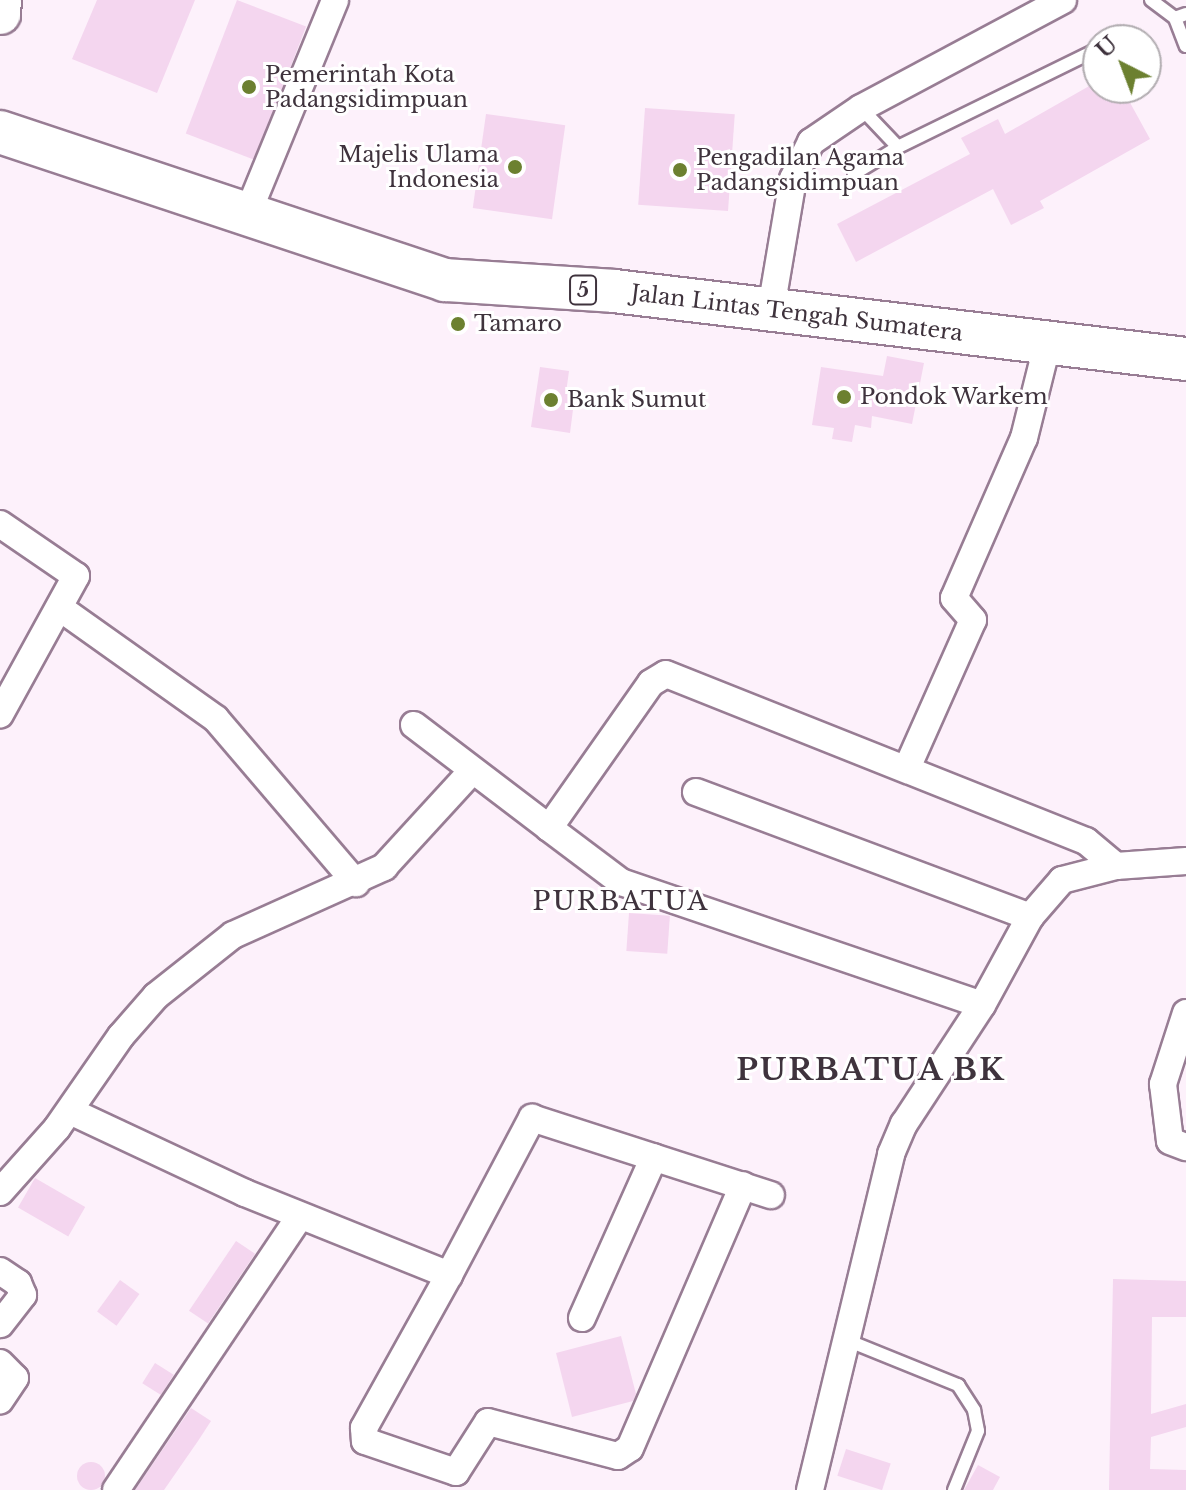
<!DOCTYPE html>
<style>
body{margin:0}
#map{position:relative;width:1186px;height:1490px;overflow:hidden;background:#fdf1fb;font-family:"Libre Baskerville",serif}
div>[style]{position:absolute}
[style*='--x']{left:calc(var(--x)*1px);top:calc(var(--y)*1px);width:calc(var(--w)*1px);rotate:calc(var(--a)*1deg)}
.building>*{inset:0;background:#f4d6ef;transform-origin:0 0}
.round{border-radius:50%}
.roads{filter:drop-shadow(2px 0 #987d94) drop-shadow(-2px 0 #987d94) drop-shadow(0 2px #987d94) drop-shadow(0 -2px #987d94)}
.service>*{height:12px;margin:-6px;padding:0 6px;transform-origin:6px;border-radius:6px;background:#fff}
.minor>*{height:26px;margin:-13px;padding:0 13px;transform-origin:13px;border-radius:13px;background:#fff}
.primary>*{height:40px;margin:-20px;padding:0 20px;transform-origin:20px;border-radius:20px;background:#fff}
.trunk>*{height:42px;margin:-21px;padding:0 21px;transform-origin:21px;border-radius:21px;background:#fff}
.dots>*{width:22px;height:22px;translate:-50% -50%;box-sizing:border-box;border:4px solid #fff;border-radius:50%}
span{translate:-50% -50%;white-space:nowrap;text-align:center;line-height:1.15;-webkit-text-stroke:6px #fff;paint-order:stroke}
.shield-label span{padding:2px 6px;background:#fff;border:2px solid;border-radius:6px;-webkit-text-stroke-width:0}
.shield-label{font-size:20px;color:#3f333d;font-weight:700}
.poi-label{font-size:22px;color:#3f333d}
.left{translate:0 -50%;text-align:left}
.right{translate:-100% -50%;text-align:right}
.street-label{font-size:22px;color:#3f333d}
.quarter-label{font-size:26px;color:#3f333d;letter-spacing:2px}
.district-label{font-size:30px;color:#3f333d;font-weight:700;letter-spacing:2px}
.north{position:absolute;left:1082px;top:24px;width:80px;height:80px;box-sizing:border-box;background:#fff;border:2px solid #b2adb1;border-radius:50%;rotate:318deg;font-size:22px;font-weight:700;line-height:32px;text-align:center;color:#3f333d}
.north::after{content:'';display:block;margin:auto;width:28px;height:36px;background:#6c8030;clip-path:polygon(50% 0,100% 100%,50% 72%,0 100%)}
</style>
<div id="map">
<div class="building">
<i style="clip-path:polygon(97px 0,195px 0,157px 93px,72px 59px)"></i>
<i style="left:237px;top:0;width:74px;height:143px;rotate:21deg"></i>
<i style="clip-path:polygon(1098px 81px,1098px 88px,1122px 88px,1150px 139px,1040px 201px,1044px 208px,1011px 225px,993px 189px,856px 262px,837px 224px,970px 154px,961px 138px,998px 119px,1005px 134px)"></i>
<i style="left:645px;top:108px;width:90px;height:97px;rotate:4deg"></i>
<i style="left:486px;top:114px;width:80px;height:95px;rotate:8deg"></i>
<i style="clip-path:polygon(887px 356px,924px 363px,912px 424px,872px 416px,871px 428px,855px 425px,852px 442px,832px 439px,834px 428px,812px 425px,821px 367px,883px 376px)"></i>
<i style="clip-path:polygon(540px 367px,569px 371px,566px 393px,575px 394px,570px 433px,531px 427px)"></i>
<i style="left:629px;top:913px;width:41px;height:38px;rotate:4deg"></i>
<i style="left:35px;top:1178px;width:58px;height:34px;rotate:30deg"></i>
<i style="left:236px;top:1241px;width:23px;height:84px;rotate:34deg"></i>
<i style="clip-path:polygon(1113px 1279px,1186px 1281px,1186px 1317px,1152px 1317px,1151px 1414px,1186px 1404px,1186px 1427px,1151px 1437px,1150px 1469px,1186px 1470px,1186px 1490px,1109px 1490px)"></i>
<i style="left:120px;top:1280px;width:24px;height:39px;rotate:36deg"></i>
<i style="clip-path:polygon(621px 1336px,636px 1394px,633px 1401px,572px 1417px,556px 1353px)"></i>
<i style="left:155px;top:1363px;width:22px;height:24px;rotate:32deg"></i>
<i style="clip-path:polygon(191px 1408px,211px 1421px,198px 1441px,164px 1490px,135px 1490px)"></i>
<i style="left:846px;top:1449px;width:47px;height:28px;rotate:18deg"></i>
<i class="round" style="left:77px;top:1462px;width:28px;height:28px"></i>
<i style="clip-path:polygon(978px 1465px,1000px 1477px,993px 1490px,964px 1490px)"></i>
</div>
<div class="roads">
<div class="service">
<i style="--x:1151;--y:0;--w:30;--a:37"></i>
<i style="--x:1175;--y:18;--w:12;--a:-20"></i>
<i style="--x:1175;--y:18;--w:30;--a:69"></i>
<i style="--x:1117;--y:40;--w:13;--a:-27"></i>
<i style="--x:898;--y:147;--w:223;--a:-26.1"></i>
<i style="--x:854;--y:174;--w:52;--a:-31.5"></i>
<i style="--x:898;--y:147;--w:54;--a:-133.5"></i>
<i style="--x:849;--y:1341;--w:118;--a:22"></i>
<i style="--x:958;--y:1385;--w:30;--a:57"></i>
<i style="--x:974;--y:1410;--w:21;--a:79"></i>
<i style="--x:978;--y:1431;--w:64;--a:112.1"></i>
</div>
<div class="minor">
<i style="--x:247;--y:215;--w:232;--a:-67.7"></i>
<i style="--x:771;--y:309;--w:132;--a:-80.4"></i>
<i style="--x:793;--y:179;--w:41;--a:-64.1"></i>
<i style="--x:811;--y:142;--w:60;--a:-34.2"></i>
<i style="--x:861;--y:108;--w:229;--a:-28.1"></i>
<i style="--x:0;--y:524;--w:92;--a:34.4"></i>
<i style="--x:76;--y:576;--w:158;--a:118.8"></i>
<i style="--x:60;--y:608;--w:191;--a:35.4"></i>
<i style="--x:216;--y:719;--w:216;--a:49.5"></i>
<i style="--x:414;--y:725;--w:170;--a:37.3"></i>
<i style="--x:549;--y:828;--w:177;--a:-54.9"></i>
<i style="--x:651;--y:683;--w:17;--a:-31"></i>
<i style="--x:666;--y:674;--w:452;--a:21.7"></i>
<i style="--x:1086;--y:841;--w:39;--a:40"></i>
<i style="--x:1116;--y:866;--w:70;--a:-4.1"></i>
<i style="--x:907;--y:768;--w:162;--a:-66"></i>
<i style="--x:973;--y:620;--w:29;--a:-131"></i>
<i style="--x:954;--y:598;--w:175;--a:-66.4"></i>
<i style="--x:1024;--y:438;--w:99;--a:-76"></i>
<i style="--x:696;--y:792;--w:357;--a:20.5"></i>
<i style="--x:1030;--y:917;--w:49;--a:-49.1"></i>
<i style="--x:1062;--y:880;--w:56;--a:-14.5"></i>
<i style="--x:549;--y:828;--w:90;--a:36.9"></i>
<i style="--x:621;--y:882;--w:381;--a:18.8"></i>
<i style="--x:982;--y:1005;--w:100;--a:-61.4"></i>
<i style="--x:1186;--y:1013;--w:75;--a:107.9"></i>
<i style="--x:1163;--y:1084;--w:57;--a:83"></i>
<i style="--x:1170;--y:1141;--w:17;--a:21"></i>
<i style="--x:70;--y:1111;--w:193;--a:25.1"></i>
<i style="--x:245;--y:1193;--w:220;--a:21.9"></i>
<i style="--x:449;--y:1275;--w:178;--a:-62.1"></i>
<i style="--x:532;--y:1118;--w:251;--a:17.9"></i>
<i style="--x:0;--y:1192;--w:86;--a:-48.3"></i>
<i style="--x:57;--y:1128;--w:112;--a:-55.2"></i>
<i style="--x:121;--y:1036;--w:53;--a:-48.8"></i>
<i style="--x:156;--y:996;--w:98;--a:-38.4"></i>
<i style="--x:233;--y:935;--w:166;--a:-24.2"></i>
<i style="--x:384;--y:867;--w:127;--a:-47.5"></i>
<i style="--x:0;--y:1271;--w:22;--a:34"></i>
<i style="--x:18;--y:1283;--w:13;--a:67"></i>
<i style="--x:23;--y:1295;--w:37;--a:128"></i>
<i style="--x:449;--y:1275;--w:175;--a:119.1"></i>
<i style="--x:364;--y:1428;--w:13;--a:86"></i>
<i style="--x:365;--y:1441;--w:96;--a:18.8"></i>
<i style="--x:456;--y:1472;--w:59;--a:-57.4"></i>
<i style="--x:488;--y:1422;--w:134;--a:14.7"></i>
<i style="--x:618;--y:1456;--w:14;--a:-34"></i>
<i style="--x:630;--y:1448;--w:286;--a:-66.7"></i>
<i style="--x:582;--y:1318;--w:176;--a:-65.9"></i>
<i style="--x:0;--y:1363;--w:21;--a:45"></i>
<i style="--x:15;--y:1378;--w:27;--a:124"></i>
<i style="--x:116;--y:1490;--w:330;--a:-56.1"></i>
<i style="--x:810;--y:1490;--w:346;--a:-76.4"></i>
<i style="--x:891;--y:1154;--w:33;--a:-67"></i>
<i style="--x:904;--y:1124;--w:142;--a:-56.8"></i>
</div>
<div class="primary">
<i style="--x:0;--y:14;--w:14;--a:-86"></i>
</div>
<div class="trunk">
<i style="--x:0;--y:132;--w:469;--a:18.4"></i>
<i style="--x:445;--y:280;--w:169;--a:3.7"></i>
<i style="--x:614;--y:291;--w:576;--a:6.78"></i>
</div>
</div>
<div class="dots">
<i style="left:249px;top:87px;background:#6c8030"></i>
<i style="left:515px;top:167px;background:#6c8030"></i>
<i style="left:680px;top:170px;background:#6c8030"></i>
<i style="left:458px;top:324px;background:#6c8030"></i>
<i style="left:844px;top:397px;background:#6c8030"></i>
<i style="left:551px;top:400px;background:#6c8030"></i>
</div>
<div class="shield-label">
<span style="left:583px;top:290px">5</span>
</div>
<div class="poi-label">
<span class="left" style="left:265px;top:87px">Pemerintah Kota<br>Padangsidimpuan</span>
<span class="right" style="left:499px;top:167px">Majelis Ulama<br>Indonesia</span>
<span class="left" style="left:696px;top:170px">Pengadilan Agama<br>Padangsidimpuan</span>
<span class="left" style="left:474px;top:324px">Tamaro</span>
<span class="left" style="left:860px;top:397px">Pondok Warkem</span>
<span class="left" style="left:567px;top:400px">Bank Sumut</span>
</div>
<div class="street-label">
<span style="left:797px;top:313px;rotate:7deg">Jalan Lintas Tengah Sumatera</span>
</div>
<div class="quarter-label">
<span style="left:621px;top:902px">PURBATUA</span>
</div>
<div class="district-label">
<span style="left:871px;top:1070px">PURBATUA BK</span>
</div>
<div class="north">U</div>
</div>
